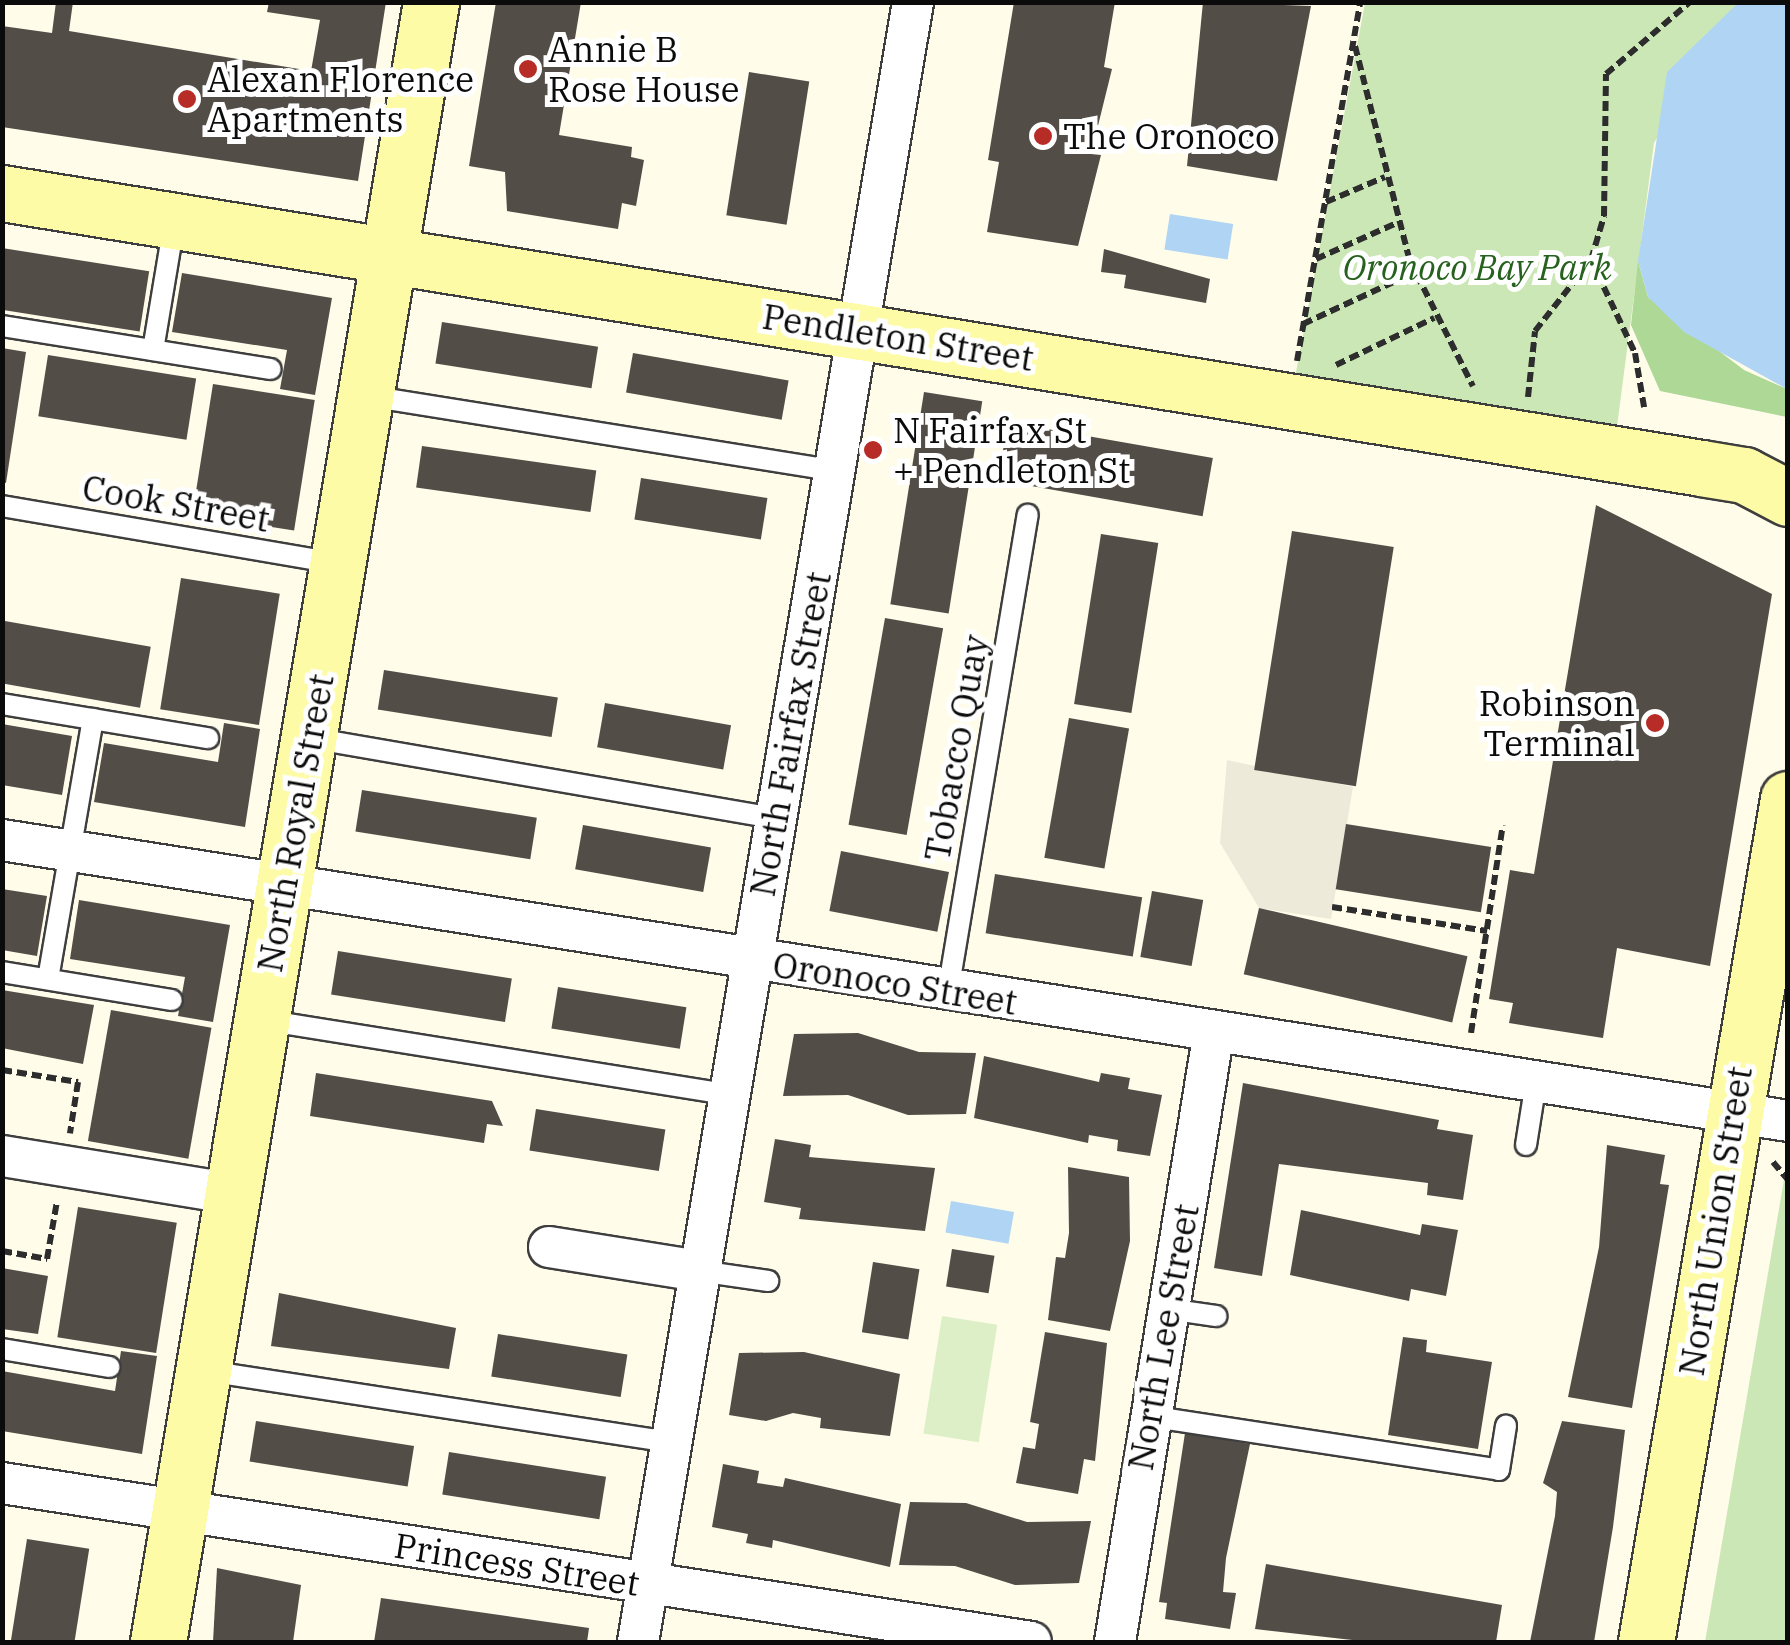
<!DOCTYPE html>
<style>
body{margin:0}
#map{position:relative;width:1790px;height:1645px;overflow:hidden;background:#fffcea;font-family:"IBM Plex Serif",serif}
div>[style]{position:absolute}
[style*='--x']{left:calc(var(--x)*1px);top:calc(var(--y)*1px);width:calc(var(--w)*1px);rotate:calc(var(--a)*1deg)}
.green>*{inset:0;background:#cbe7b5}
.forest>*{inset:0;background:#add895}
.pitch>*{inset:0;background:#ddefc7;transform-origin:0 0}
.plaza>*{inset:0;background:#edeada}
.water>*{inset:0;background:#b0d5f4;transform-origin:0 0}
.building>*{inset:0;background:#534d48;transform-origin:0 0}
.path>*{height:6px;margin-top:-3px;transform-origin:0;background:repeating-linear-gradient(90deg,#2d2d2d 0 10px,transparent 0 15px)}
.roads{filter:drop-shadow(2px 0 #3e3e3e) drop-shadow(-2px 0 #3e3e3e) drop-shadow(0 2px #3e3e3e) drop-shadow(0 -2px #3e3e3e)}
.lane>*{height:20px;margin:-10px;padding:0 10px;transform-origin:10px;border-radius:10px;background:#fff}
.street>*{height:40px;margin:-20px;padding:0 20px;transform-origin:20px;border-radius:20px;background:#fff}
.secondary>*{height:55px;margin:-27.5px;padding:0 27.5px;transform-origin:27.5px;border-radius:27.5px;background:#fdfba6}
.dots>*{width:28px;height:28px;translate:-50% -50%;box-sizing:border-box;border:5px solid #fff;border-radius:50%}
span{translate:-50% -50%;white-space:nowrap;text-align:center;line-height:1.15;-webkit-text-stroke:10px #fff;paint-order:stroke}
.poi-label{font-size:35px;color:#0b0b0b}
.left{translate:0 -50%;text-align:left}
.right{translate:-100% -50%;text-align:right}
.park-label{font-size:35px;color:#26611e;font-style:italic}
.street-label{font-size:35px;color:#0b0b0b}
.frame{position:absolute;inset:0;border:5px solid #0b0b0b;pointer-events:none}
</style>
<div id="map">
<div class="green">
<i style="clip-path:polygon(1365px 3px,1739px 3px,1654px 143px,1613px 457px,1291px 399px)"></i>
<i style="clip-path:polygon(1787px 1162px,1787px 1642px,1705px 1642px)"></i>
</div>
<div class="forest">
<i style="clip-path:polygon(1638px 261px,1648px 297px,1744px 370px,1787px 389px,1787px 417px,1660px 391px,1631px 325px)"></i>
</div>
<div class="pitch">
<i style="left:942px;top:1316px;width:56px;height:119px;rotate:9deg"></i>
</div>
<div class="plaza">
<i style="clip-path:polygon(1227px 760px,1353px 787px,1331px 919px,1259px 908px,1220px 843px)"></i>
</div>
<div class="water">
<i style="clip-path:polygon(1739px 2px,1787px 3px,1787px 389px,1684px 332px,1648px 297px,1638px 261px,1667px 72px)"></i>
<i style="left:1170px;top:214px;width:64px;height:36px;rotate:9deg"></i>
<i style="left:951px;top:1201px;width:64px;height:32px;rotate:10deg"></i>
</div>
<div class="building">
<i style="clip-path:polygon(56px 2px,73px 2px,69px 31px,311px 71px,320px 20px,267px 12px,269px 2px,386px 2px,358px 181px,2px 127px,2px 26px,52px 33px)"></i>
<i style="clip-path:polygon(496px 2px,581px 2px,559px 135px,632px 147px,631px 157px,644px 160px,636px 206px,622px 203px,618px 229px,507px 211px,505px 172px,469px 166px)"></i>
<i style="clip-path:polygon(1014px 2px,1115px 2px,1104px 67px,1112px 69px,1091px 154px,1101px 155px,1078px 246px,987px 232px,999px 162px,988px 160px)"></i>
<i style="clip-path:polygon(1203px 2px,1311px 6px,1277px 181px,1187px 166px)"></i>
<i style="left:749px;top:72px;width:61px;height:145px;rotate:9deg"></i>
<i style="left:2px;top:248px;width:149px;height:61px;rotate:9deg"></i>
<i style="clip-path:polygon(1104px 249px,1210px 279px,1206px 303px,1124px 288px,1126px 275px,1101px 272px)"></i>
<i style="clip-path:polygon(182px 273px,332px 298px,315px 395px,280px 389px,287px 350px,172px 332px)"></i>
<i style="left:442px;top:322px;width:158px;height:42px;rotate:9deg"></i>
<i style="clip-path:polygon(2px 348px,26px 352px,6px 483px,2px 482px)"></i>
<i style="left:633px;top:353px;width:158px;height:40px;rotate:10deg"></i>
<i style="left:48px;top:355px;width:150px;height:62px;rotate:9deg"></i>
<i style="left:213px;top:384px;width:103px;height:132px;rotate:9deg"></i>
<i style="left:924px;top:392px;width:59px;height:215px;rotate:9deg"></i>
<i style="left:1008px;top:422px;width:208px;height:59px;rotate:10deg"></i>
<i style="left:422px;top:446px;width:176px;height:42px;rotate:8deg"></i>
<i style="left:641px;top:478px;width:128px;height:42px;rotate:9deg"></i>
<i style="clip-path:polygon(1596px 505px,1772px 594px,1710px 966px,1617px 948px,1603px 1038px,1509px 1023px,1513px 1003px,1489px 999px,1510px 870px,1534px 874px)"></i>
<i style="left:1292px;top:531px;width:103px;height:242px;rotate:9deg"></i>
<i style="left:1101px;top:534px;width:58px;height:172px;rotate:9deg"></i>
<i style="left:181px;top:578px;width:100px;height:133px;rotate:9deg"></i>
<i style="left:885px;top:618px;width:59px;height:210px;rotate:10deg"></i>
<i style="left:5px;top:621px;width:148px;height:62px;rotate:10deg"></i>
<i style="left:384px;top:670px;width:176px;height:40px;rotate:9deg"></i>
<i style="left:605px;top:703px;width:128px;height:45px;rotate:10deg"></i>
<i style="left:1069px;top:718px;width:61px;height:142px;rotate:10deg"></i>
<i style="clip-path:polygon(224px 723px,260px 729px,245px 827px,94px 802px,104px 743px,218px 762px)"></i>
<i style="clip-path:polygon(2px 724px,72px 736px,62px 795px,2px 785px)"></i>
<i style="left:362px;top:790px;width:177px;height:42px;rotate:9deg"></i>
<i style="left:1346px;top:824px;width:147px;height:66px;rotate:9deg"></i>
<i style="left:583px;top:825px;width:130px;height:45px;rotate:10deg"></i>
<i style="left:841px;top:851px;width:110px;height:61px;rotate:11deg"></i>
<i style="left:995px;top:874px;width:149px;height:60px;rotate:9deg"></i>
<i style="clip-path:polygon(2px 889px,47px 896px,37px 956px,2px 950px)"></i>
<i style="left:1152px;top:891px;width:52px;height:67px;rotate:10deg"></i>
<i style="clip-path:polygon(79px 900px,230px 925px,213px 1022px,178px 1016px,185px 977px,70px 959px)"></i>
<i style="left:1259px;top:908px;width:214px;height:68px;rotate:13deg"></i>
<i style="left:338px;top:951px;width:176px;height:44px;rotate:9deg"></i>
<i style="left:558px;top:987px;width:130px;height:42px;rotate:9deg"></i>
<i style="clip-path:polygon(2px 990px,94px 1005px,83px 1064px,2px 1048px)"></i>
<i style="left:111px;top:1010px;width:102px;height:133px;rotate:10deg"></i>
<i style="clip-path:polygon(858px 1033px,919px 1052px,976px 1053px,966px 1114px,908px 1115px,848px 1095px,783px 1096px,794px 1034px)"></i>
<i style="clip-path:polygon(984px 1056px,1099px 1082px,1101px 1073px,1130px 1078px,1128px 1089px,1162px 1095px,1150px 1156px,1117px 1151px,1118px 1140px,1089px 1135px,1088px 1143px,974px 1118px)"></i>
<i style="clip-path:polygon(316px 1073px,492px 1101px,503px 1126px,487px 1124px,484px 1143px,310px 1116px)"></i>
<i style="clip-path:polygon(1243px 1083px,1439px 1120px,1437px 1129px,1473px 1135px,1463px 1200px,1427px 1195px,1428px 1183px,1279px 1164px,1262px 1276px,1214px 1268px)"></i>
<i style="left:536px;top:1109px;width:131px;height:42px;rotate:9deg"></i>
<i style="clip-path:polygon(775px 1139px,811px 1145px,809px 1157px,935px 1168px,925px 1231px,799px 1219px,801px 1208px,764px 1202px)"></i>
<i style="clip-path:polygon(1607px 1145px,1665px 1155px,1660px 1184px,1669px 1185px,1632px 1408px,1568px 1397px,1599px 1247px)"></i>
<i style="clip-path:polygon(1068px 1167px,1129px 1177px,1130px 1241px,1110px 1331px,1048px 1320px,1056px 1257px,1065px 1258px,1069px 1233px)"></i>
<i style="left:78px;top:1207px;width:100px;height:132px;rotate:9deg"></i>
<i style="clip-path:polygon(1301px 1210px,1420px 1235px,1422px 1224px,1458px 1230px,1446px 1296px,1411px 1289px,1409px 1301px,1290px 1275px)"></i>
<i style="left:952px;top:1249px;width:43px;height:38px;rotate:9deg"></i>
<i style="left:873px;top:1262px;width:47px;height:71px;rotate:9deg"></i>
<i style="clip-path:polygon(2px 1268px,48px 1276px,38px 1334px,2px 1329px)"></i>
<i style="clip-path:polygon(279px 1293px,456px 1328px,449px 1369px,271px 1346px)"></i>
<i style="clip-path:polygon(1045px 1332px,1107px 1343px,1095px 1461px,1084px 1459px,1078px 1494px,1016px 1483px,1023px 1447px,1035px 1449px,1039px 1424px,1030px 1422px)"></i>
<i style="left:498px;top:1334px;width:131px;height:43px;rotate:9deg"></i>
<i style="clip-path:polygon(1403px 1337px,1427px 1340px,1426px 1352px,1492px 1362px,1478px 1449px,1388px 1435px)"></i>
<i style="clip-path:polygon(121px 1351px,157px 1356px,142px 1454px,2px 1431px,2px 1371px,115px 1391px)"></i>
<i style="clip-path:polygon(804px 1352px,900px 1374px,890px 1436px,820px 1428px,821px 1418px,793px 1413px,766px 1421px,729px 1415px,739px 1353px)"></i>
<i style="left:256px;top:1421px;width:160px;height:41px;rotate:9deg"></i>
<i style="clip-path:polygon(1562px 1421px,1625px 1430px,1613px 1527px,1594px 1642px,1530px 1642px,1555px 1516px,1557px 1492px,1543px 1483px)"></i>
<i style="clip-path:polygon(1185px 1433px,1250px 1444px,1226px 1558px,1223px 1592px,1236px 1593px,1230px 1629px,1165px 1619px,1167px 1603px,1159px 1602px)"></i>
<i style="left:449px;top:1452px;width:159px;height:43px;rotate:9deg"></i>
<i style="clip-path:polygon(723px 1464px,759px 1471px,757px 1483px,783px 1487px,785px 1478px,901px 1504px,890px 1567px,773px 1540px,772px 1548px,746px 1543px,748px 1534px,712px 1527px)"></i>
<i style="clip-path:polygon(910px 1502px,966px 1503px,1027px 1522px,1091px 1521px,1079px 1583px,1015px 1585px,955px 1566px,899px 1565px)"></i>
<i style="left:27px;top:1539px;width:63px;height:105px;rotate:9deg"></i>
<i style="clip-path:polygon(1266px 1564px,1502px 1605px,1496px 1642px,1370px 1642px,1255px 1629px)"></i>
<i style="clip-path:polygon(217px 1568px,301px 1585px,293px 1642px,213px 1642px)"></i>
<i style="clip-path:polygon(381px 1598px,589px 1628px,587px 1642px,374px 1642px)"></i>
</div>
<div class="path">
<i style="--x:1355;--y:46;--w:222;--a:75.7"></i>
<i style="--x:1410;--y:261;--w:140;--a:63.3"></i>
<i style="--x:1326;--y:202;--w:64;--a:-23"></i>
<i style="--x:1316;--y:259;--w:89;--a:-24"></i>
<i style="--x:1591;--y:260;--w:103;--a:64.7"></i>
<i style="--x:1635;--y:353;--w:55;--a:80.5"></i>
<i style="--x:1303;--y:324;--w:123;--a:-24.9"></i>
<i style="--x:1297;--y:361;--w:364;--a:-80"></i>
<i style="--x:1336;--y:365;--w:109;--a:-25.6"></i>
<i style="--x:1528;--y:397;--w:66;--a:-83.9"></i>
<i style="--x:1535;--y:331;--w:90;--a:-51.7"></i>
<i style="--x:1591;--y:260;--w:46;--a:-73.5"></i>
<i style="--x:1604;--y:216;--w:142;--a:-89.2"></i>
<i style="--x:1606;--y:74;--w:111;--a:-40.6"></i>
<i style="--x:1332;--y:907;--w:157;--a:8.8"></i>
<i style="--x:1471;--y:1033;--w:210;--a:-81.3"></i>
<i style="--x:2;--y:1070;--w:77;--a:9"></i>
<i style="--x:78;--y:1082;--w:52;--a:98.9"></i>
<i style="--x:1773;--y:1162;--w:23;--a:50"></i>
<i style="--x:2;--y:1251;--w:46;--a:10.1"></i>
<i style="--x:47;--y:1259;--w:59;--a:-80.2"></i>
</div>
<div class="roads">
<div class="lane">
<i style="--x:2;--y:326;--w:272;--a:9.1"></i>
<i style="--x:153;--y:350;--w:128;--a:-80.5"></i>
<i style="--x:368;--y:396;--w:472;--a:9.1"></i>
<i style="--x:2;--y:506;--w:339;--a:9.7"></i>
<i style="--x:2;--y:704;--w:209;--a:9.4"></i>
<i style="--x:311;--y:738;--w:472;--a:9.8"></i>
<i style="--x:2;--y:972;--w:172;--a:9.4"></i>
<i style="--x:48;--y:979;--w:264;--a:-80.2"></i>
<i style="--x:948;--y:991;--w:483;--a:-80.5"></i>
<i style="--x:263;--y:1020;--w:472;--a:9.1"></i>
<i style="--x:1526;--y:1145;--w:64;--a:-81"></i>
<i style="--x:699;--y:1271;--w:70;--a:8.2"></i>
<i style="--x:1168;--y:1309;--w:49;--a:8.3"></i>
<i style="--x:2;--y:1349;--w:109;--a:9.5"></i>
<i style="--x:206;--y:1371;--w:470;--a:8.7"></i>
<i style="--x:1148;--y:1416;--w:355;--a:8.7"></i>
<i style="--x:1499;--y:1470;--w:45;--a:-81"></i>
</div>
<div class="street">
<i style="--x:2;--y:840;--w:1808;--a:8.94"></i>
<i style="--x:2;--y:1156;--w:234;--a:9.3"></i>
<i style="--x:549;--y:1247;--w:152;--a:9.1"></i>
<i style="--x:2;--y:1483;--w:1041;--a:8.78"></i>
<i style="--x:638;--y:1642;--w:1663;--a:-80.48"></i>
<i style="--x:1115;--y:1642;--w:619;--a:-80.8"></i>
</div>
<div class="secondary">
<i style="--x:2;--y:193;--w:1721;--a:9.19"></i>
<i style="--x:1701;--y:468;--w:44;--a:9.2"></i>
<i style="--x:1744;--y:475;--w:50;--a:27.6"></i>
<i style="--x:158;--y:1642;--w:1663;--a:-80.55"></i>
<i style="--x:1646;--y:1642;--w:855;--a:-80.44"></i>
</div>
</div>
<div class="dots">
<i style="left:528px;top:69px;background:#b72c27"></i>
<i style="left:187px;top:99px;background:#b72c27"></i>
<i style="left:1043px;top:136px;background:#b72c27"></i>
<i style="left:873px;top:450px;background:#b72c27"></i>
<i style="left:1655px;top:723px;background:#b72c27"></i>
</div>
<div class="poi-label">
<span class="left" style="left:548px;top:69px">Annie B<br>Rose House</span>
<span class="left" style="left:207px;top:99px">Alexan Florence<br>Apartments</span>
<span class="left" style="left:1063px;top:136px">The Oronoco</span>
<span class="left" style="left:893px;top:450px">N Fairfax St<br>+ Pendleton St</span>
<span class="right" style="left:1635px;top:723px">Robinson<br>Terminal</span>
</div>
<div class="park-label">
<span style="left:1477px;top:267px">Oronoco Bay Park</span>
</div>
<div class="street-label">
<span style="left:898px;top:337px;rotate:9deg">Pendleton Street</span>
<span style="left:176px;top:503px;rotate:10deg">Cook Street</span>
<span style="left:790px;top:734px;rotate:-80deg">North Fairfax Street</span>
<span style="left:956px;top:748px;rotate:-80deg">Tobacco Quay</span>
<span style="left:295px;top:823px;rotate:-80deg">North Royal Street</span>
<span style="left:895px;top:983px;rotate:9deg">Oronoco Street</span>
<span style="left:1715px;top:1221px;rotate:-81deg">North Union Street</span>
<span style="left:1163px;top:1337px;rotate:-80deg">North Lee Street</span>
<span style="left:517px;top:1564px;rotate:9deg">Princess Street</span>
</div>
<div class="frame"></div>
</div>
